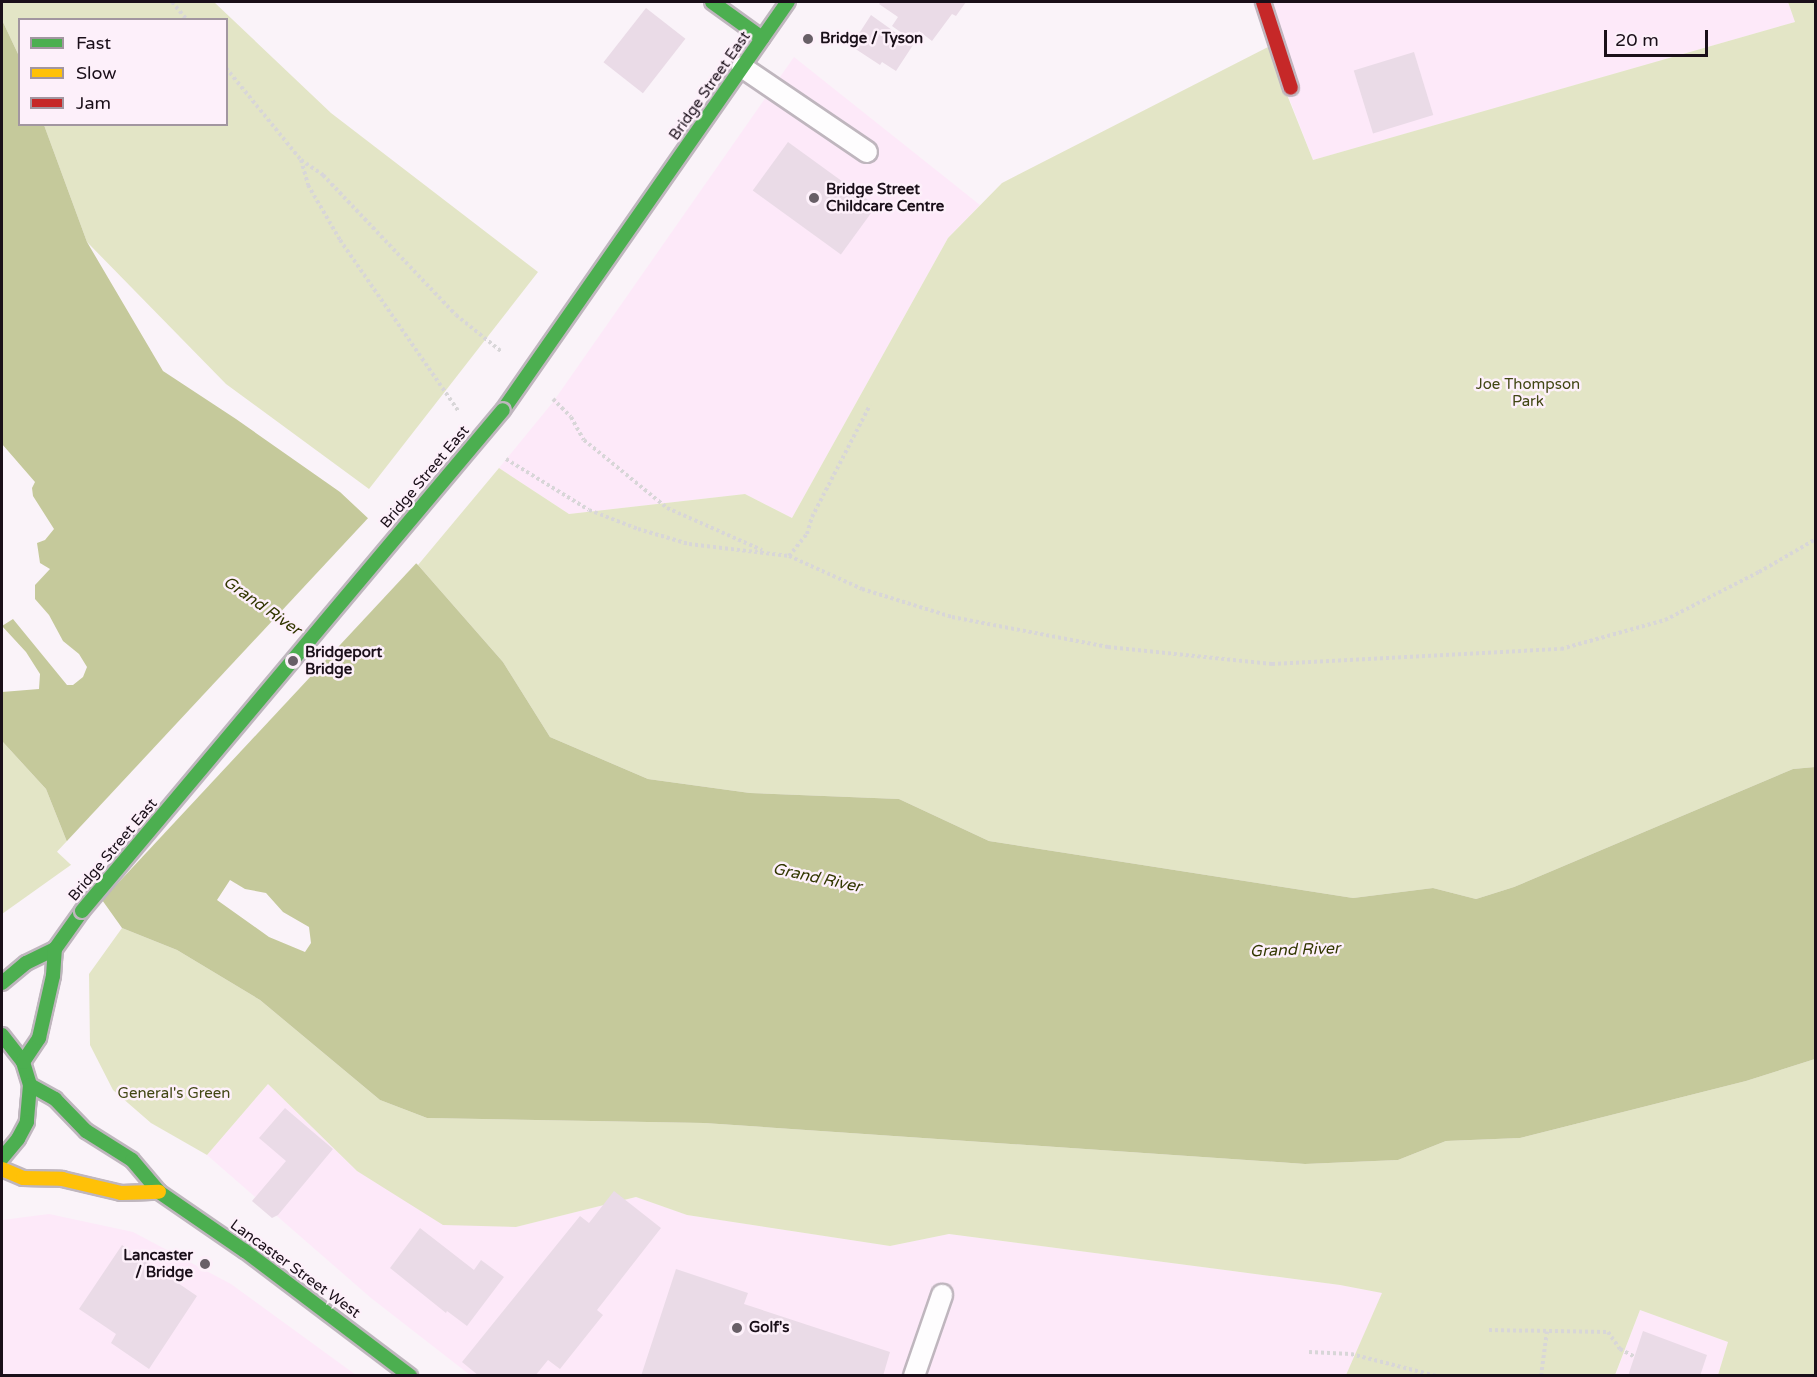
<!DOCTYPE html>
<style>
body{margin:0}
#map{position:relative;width:1817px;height:1377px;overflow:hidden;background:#faf3f9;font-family:"Varela Round",sans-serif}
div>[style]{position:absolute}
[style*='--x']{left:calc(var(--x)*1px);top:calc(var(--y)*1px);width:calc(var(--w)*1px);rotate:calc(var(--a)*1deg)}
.built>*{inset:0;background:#fde9f9}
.green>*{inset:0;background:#e3e5c6}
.water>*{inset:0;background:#c5c99b}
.pier>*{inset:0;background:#faf3f9;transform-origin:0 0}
.building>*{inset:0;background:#eadbe7;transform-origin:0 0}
.path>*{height:4px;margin-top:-2px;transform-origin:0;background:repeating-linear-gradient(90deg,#d8d6d8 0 3px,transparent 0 6px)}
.roads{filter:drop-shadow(2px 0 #bfb6be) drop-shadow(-2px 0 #bfb6be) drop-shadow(0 2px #bfb6be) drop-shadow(0 -2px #bfb6be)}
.lane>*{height:20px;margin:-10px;padding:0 10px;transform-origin:10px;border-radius:10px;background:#fefdfe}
.fast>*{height:14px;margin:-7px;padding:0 7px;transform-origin:7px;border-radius:7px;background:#4caf50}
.slow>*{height:14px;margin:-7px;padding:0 7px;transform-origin:7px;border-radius:7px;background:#ffc107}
.jam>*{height:14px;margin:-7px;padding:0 7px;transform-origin:7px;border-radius:7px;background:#c62828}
.bridges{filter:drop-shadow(2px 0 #bfb6be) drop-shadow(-2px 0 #bfb6be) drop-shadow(0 2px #bfb6be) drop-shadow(0 -2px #bfb6be)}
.fast-bridge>*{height:14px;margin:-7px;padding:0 7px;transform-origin:7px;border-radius:7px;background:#4caf50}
.dots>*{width:16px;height:16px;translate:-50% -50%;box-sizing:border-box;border:3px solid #fdf0fa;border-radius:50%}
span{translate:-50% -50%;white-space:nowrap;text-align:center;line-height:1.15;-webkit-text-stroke:5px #fdf0fa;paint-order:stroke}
.poi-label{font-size:15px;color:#1a0f19;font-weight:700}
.left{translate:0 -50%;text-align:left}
.right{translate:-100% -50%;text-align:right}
.street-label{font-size:15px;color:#1a0f19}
.park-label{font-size:15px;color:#414613}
.water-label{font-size:16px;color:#323701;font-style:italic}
.frame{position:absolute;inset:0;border:3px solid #1a0f19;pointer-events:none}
.legend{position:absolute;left:18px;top:18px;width:210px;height:108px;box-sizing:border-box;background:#fdf0fa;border:2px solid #a296a0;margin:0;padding:8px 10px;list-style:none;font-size:18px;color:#1a0f19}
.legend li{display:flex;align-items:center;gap:12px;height:30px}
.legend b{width:30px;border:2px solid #a296a0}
.scale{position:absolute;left:1604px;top:30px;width:104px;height:27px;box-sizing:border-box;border:3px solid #1a0f19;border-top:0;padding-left:8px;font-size:18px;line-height:21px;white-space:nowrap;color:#1a0f19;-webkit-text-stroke:4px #fdf0fa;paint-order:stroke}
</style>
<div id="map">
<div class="built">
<i style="clip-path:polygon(1252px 2px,1788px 2px,1795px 22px,1313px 160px)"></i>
<i style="clip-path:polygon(794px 57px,980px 205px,948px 238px,792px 518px,745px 494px,569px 514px,499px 468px,553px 402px)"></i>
<i style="clip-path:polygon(268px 1084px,357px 1171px,516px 1227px,636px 1197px,687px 1215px,890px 1246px,949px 1234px,1340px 1285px,1383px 1293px,1346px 1375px,470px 1375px,371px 1298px,207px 1155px)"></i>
<i style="clip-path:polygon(49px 1214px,133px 1232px,231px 1284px,356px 1375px,2px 1375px,2px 1220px)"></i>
<i style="clip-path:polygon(1640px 1310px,1728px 1342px,1718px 1375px,1615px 1376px)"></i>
</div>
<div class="green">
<i style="clip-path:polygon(2px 2px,214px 2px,331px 113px,538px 272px,369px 489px,226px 384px,87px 242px,44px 125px,226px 124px,226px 20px,20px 20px,19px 56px,2px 20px)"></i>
<i style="clip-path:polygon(1788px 2px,1815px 2px,1815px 767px,1793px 769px,1514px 887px,1476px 899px,1433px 888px,1353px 898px,989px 841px,899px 799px,750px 793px,648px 779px,550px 737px,503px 662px,418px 565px,499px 468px,569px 514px,745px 494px,792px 518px,948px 238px,1002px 183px,1268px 47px,1313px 160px,1795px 22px)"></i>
<i style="clip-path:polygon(2px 741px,46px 789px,75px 862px,2px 914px)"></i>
<i style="clip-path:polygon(122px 928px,177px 950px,260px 1000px,380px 1100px,427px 1118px,704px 1123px,1305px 1164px,1398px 1160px,1446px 1141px,1520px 1138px,1746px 1081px,1815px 1059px,1815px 1375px,1718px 1375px,1728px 1342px,1640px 1310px,1615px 1375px,1346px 1375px,1382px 1293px,1340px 1285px,949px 1234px,890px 1246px,687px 1215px,636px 1197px,516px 1227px,443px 1225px,357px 1171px,268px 1084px,207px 1155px,151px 1123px,113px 1090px,90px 1045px,89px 974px)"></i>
</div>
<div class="water">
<i style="clip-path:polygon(evenodd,2px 20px,19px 56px,20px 124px,44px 125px,87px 242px,163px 371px,236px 419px,340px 492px,418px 565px,503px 662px,550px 737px,648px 779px,750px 793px,899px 799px,989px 841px,1353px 898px,1433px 888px,1476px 899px,1514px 887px,1793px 769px,1815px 767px,1815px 1059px,1746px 1081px,1520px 1138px,1446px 1141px,1398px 1160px,1305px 1164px,704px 1123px,427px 1118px,380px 1100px,260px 1000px,177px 950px,122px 928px,75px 862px,46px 789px,2px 741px,2px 692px,39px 689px,40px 674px,26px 652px,2px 626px,13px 619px,67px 685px,73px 685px,83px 677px,87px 667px,79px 654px,63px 641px,49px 615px,35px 599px,35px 585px,50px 569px,40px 563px,37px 543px,45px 540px,54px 529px,33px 496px,32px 488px,35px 482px,2px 444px,2px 20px,230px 880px,245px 889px,266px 893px,283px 912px,309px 927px,311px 943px,305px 952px,269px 937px,217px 900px,230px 880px)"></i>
</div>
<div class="pier">
<i style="left:370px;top:516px;width:66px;height:459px;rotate:43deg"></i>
</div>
<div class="building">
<i style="clip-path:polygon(881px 2px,966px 2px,956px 16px,952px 14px,932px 41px,919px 31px,913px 41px,892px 26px,898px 17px,879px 4px)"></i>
<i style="left:646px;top:8px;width:50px;height:69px;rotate:38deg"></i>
<i style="clip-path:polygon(871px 15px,913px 45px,896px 71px,882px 62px,880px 65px,851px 46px)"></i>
<i style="left:1414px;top:52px;width:66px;height:63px;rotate:73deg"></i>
<i style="left:788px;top:142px;width:109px;height:60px;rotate:36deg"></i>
<i style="clip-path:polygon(285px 1108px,333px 1149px,278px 1215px,272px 1218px,252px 1201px,286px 1161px,259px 1138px)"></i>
<i style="clip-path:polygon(614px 1191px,661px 1228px,597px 1310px,603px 1315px,560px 1369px,548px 1360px,535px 1376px,479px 1376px,462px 1362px,580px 1216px,589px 1223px)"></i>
<i style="clip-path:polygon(420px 1228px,474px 1270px,481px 1260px,504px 1277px,467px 1326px,447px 1311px,446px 1313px,390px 1268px)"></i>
<i style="clip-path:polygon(122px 1245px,197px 1296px,149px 1369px,111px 1343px,116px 1334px,79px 1309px)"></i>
<i style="clip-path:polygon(676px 1269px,748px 1293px,744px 1304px,890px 1352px,883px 1376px,641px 1376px)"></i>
<i style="clip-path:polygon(1643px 1331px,1707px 1355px,1700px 1376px,1628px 1376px)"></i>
</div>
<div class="path">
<i style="--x:172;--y:2;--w:23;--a:50"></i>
<i style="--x:226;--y:68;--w:119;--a:50.8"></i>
<i style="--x:301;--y:160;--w:27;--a:34"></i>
<i style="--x:323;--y:175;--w:193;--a:46.5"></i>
<i style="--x:456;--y:315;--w:59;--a:38.8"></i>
<i style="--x:301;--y:160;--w:26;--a:74"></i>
<i style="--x:308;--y:185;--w:64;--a:59.8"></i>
<i style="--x:340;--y:240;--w:209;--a:55.3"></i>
<i style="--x:553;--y:399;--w:25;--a:45"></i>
<i style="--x:571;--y:417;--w:26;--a:61"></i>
<i style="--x:584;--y:440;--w:107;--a:39.3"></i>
<i style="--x:667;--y:508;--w:104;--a:23.9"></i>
<i style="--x:506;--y:459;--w:97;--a:31.6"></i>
<i style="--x:589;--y:510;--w:53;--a:21.2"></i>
<i style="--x:638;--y:529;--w:53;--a:16.4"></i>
<i style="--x:689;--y:544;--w:101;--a:6.8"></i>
<i style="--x:789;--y:556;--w:80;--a:24.3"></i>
<i style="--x:862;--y:589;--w:94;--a:17.3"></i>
<i style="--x:952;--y:617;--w:159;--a:10.9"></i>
<i style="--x:1108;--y:647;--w:165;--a:5.9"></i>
<i style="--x:1272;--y:664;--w:289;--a:-3"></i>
<i style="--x:1561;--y:649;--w:108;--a:-15.6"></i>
<i style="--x:1665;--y:620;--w:106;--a:-27.1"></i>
<i style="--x:1759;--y:572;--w:66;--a:-30.1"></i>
<i style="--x:789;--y:556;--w:28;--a:-51"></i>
<i style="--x:807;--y:534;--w:18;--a:-74"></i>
<i style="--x:812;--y:517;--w:126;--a:-62.6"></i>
<i style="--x:1489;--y:1330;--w:119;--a:1"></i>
<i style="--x:1608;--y:1332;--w:21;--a:55"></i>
<i style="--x:1620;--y:1349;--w:17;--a:28"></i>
<i style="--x:1309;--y:1352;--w:42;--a:2.7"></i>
<i style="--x:1351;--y:1354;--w:88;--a:14.5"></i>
<i style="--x:1541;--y:1376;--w:45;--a:-82.4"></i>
</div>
<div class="roads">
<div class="lane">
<i style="--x:742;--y:67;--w:151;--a:34.2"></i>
<i style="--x:914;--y:1376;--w:86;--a:-70.9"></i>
</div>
<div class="fast">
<i style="--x:712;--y:2;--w:62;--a:35.8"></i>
<i style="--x:503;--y:410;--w:498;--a:-55.1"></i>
<i style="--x:2;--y:983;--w:31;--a:-40"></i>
<i style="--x:26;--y:963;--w:32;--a:-26"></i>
<i style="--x:55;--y:949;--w:47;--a:-54.6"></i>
<i style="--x:2;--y:1035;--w:34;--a:52"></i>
<i style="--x:23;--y:1062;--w:24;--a:73"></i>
<i style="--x:30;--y:1085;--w:37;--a:95"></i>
<i style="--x:27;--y:1122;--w:19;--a:118"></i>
<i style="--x:18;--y:1139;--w:25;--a:130"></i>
<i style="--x:23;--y:1062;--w:29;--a:-56"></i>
<i style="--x:39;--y:1038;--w:64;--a:-77.3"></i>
<i style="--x:53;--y:976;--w:27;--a:-86"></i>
<i style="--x:30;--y:1085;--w:29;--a:29"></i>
<i style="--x:55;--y:1099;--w:45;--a:45.9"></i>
<i style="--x:86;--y:1131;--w:54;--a:32.2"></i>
<i style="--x:132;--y:1160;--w:42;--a:49.8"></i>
<i style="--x:159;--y:1192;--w:104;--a:34.5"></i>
<i style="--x:245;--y:1251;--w:207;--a:37.1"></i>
</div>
<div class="slow">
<i style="--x:2;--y:1169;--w:23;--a:23"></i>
<i style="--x:23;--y:1178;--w:39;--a:1"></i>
<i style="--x:62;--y:1179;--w:61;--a:13.3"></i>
<i style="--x:121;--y:1193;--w:38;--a:-2"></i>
</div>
<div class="jam">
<i style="--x:1263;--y:2;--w:90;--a:72"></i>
</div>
</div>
<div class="bridges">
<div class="fast-bridge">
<i style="--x:82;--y:911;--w:654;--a:-49.96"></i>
</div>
</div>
<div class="dots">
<i style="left:808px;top:39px;background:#685f67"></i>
<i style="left:814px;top:198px;background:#685f67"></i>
<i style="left:293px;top:661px;background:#685f67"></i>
<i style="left:205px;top:1264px;background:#685f67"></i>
<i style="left:737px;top:1328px;background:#685f67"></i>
</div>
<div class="poi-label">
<span class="left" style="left:820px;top:39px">Bridge / Tyson</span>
<span class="left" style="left:826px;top:198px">Bridge Street<br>Childcare Centre</span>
<span class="left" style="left:305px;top:661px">Bridgeport<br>Bridge</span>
<span class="right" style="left:193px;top:1264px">Lancaster<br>/ Bridge</span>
<span class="left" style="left:749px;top:1328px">Golf's</span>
</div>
<div class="street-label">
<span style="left:710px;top:86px;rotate:-55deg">Bridge Street East</span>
<span style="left:425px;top:477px;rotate:-50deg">Bridge Street East</span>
<span style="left:113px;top:850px;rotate:-50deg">Bridge Street East</span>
<span style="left:295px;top:1269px;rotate:36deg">Lancaster Street West</span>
</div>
<div class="park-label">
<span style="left:1528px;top:393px">Joe Thompson<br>Park</span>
<span style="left:174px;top:1094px">General's Green</span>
</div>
<div class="water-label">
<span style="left:262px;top:606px;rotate:35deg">Grand River</span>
<span style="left:817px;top:878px;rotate:12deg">Grand River</span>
<span style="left:1295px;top:950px;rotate:-2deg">Grand River</span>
</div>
<div class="frame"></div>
<ul class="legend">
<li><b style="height:8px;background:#4caf50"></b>Fast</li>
<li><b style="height:8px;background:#ffc107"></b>Slow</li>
<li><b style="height:8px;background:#c62828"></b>Jam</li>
</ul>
<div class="scale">20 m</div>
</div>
